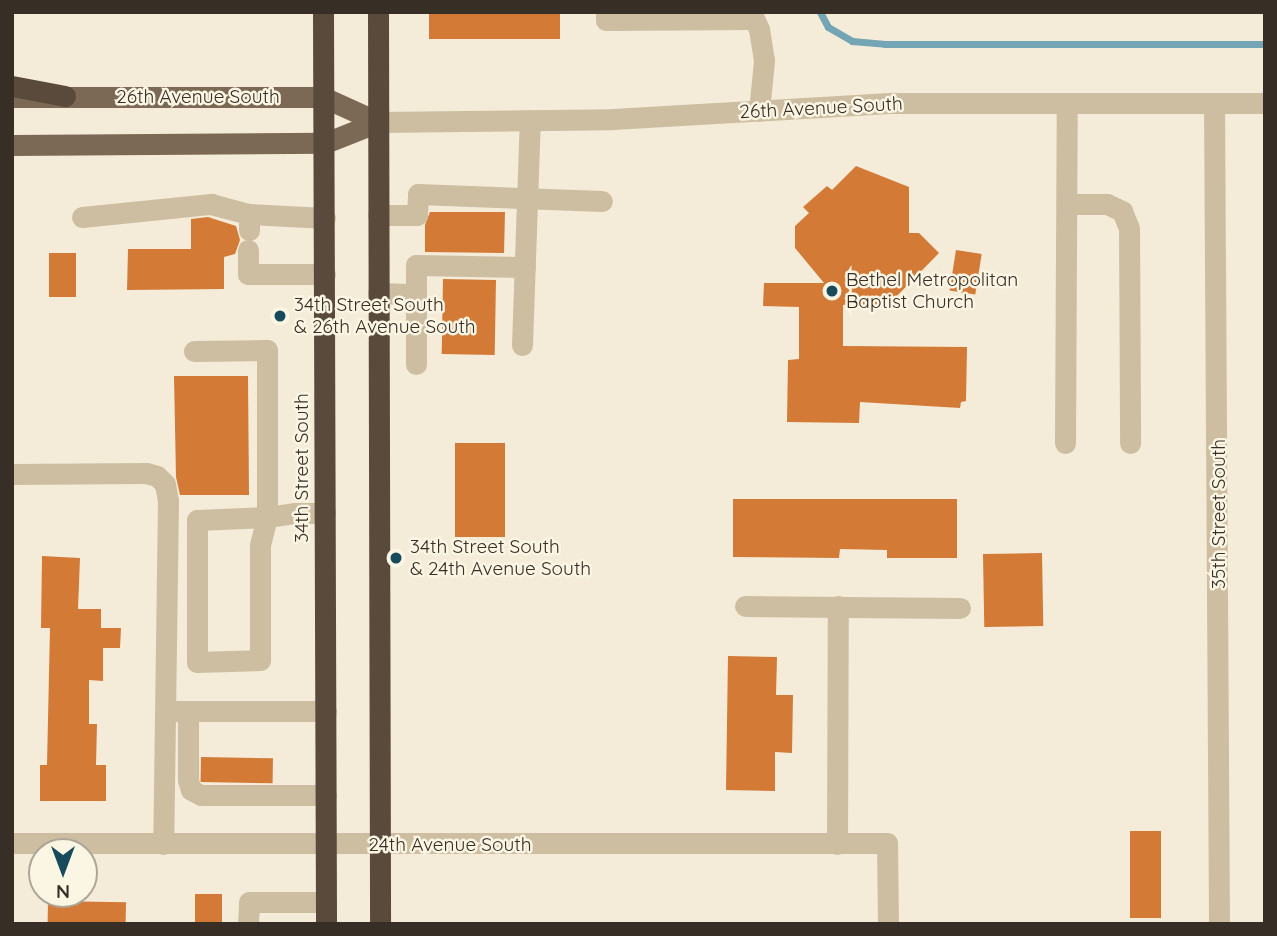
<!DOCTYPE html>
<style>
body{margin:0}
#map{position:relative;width:1277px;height:936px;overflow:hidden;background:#f4ecd8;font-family:Quicksand,sans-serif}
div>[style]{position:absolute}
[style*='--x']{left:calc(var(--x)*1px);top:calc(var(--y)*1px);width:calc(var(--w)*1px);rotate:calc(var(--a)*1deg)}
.stream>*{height:7px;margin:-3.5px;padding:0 3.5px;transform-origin:3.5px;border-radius:3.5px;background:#74a5b4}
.building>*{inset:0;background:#d37a37;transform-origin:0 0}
.minor>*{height:21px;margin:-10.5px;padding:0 10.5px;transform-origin:10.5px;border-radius:10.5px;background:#cdbea2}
.major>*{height:21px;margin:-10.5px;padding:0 10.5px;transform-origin:10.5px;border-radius:10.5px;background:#7b6955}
.highway>*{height:21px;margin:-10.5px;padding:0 10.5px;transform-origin:10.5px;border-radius:10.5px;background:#594a3c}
.dots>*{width:19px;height:19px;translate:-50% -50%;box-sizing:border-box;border:4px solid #fbf5e4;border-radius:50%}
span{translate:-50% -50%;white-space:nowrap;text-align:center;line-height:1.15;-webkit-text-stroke:5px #fbf5e4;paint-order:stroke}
.street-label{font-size:19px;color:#372e25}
.poi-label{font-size:19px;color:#372e25}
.left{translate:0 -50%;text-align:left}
.frame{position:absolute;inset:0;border:14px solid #372e25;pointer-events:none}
.north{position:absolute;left:28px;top:838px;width:70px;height:70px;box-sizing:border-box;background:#fbf5e4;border:2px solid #ada598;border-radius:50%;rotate:180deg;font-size:19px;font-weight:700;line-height:28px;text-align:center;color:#372e25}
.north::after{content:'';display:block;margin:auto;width:24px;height:32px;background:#174b5c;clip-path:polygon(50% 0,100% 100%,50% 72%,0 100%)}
</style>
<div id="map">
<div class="stream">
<i style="--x:820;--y:12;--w:17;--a:62"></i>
<i style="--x:828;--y:27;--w:28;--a:30"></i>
<i style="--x:852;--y:41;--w:33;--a:5"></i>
<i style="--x:885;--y:44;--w:380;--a:0"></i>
</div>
<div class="building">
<i style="left:429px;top:12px;width:131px;height:27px"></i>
<i style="clip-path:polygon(856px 166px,909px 187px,909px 233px,919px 233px,939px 253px,887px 306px,843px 305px,843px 346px,967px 347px,966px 401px,961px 402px,960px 408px,860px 402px,859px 423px,787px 422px,788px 360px,799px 359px,799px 307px,763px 306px,764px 283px,824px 283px,795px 248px,795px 226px,809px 213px,803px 207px,827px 186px,832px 190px)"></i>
<i style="clip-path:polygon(430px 212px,505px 212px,504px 253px,425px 252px,425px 225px)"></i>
<i style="clip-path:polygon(208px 217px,236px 226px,240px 240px,235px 254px,224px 257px,224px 289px,127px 290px,128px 249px,191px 249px,191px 219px)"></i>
<i style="left:956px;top:250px;width:26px;height:41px;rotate:9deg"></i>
<i style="left:49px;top:253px;width:27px;height:44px"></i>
<i style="left:443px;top:279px;width:53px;height:75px;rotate:1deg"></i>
<i style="clip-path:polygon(174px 376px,248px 376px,249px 495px,180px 495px,176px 477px)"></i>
<i style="left:455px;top:443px;width:50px;height:94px"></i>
<i style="clip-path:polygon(733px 499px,957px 499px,957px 558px,887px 558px,887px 550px,840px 549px,839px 558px,733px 557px)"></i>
<i style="left:1042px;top:553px;width:73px;height:59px;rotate:89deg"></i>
<i style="clip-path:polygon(42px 556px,80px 558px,78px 609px,101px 609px,101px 628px,121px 628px,120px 648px,103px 648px,103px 681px,89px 680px,89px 724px,97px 724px,96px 765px,106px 765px,106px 801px,40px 801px,40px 765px,47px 765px,50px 628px,41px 628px)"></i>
<i style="clip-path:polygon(728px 656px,777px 657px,776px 695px,793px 695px,792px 753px,775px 752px,775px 791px,726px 790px)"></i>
<i style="left:201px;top:757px;width:72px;height:25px;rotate:1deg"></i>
<i style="left:1130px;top:831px;width:31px;height:87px"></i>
<i style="left:195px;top:894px;width:27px;height:30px"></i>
<i style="left:48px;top:901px;width:78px;height:23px;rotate:1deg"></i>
</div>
<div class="minor">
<i style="--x:606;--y:12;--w:8;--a:90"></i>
<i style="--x:606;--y:20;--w:148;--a:-0.4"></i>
<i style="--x:751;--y:12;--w:19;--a:65"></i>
<i style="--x:759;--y:29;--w:32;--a:81"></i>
<i style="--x:764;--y:61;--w:50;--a:95.7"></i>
<i style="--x:1214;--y:103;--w:821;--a:89.65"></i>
<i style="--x:378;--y:122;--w:235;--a:-0.7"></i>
<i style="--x:613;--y:119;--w:281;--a:-3.3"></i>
<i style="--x:894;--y:103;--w:371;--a:0"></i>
<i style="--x:1068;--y:204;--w:39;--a:0"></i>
<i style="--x:1107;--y:204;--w:17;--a:25"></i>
<i style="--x:1122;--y:211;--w:18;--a:68"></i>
<i style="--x:1129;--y:228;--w:215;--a:89.7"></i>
<i style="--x:378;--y:215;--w:39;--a:0"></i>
<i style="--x:417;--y:215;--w:21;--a:-87"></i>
<i style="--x:418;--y:194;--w:184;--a:2.2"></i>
<i style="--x:82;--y:217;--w:130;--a:-5.8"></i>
<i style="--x:211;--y:204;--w:39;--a:15"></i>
<i style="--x:249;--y:230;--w:16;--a:-90"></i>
<i style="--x:249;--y:214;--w:76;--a:3"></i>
<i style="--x:248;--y:250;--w:24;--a:90"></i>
<i style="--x:248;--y:274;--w:77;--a:0"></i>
<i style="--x:378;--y:293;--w:38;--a:2"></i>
<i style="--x:416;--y:294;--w:29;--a:-90"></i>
<i style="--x:416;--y:265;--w:109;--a:1.1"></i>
<i style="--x:416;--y:294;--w:70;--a:90"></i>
<i style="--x:522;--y:345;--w:225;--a:-88"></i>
<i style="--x:194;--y:351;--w:73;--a:-0.8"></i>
<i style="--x:267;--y:350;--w:167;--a:90"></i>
<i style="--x:267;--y:517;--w:29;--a:104"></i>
<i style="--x:260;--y:545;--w:115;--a:90"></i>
<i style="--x:260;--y:660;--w:63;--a:178.2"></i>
<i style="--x:197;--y:662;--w:142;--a:-90"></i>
<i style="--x:197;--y:520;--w:70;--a:-2.5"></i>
<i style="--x:267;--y:517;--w:29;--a:-8"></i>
<i style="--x:296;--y:513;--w:29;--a:0"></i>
<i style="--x:1065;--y:443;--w:340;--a:-89.7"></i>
<i style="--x:12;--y:474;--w:134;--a:-0.4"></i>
<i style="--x:146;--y:473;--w:11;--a:15"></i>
<i style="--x:157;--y:476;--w:11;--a:45"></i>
<i style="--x:165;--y:484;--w:17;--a:80"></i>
<i style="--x:168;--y:501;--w:343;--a:90.8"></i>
<i style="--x:745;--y:606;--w:215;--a:0.5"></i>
<i style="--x:174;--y:711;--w:152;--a:0"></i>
<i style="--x:188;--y:711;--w:69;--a:90"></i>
<i style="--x:188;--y:780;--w:10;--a:73"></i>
<i style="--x:191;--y:790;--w:11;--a:27"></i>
<i style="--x:201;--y:795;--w:125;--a:0"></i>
<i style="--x:12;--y:843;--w:875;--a:0"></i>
<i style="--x:887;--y:843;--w:81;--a:89.3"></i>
<i style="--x:837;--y:844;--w:238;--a:-89.8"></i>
<i style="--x:248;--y:924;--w:22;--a:-87"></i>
<i style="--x:249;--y:902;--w:77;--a:0"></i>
</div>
<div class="major">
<i style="--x:12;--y:97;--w:311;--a:0"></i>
<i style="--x:323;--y:97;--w:60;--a:24.4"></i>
<i style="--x:12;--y:145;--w:313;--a:-0.4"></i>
<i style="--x:325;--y:143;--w:57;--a:-21.6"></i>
</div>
<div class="highway">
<i style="--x:323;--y:12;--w:912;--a:89.81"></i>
<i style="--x:378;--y:12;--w:912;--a:89.87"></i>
<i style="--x:12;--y:86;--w:54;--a:10.7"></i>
</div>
<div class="dots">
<i style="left:832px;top:291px;background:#174b5c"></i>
<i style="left:280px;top:316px;background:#174b5c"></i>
<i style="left:396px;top:558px;background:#174b5c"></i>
</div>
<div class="street-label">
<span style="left:198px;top:97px">26th Avenue South</span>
<span style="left:821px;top:108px;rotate:-3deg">26th Avenue South</span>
<span style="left:302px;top:468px;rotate:-90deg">34th Street South</span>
<span style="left:1219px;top:514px;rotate:-90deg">35th Street South</span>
<span style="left:450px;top:845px">24th Avenue South</span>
</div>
<div class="poi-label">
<span class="left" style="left:846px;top:291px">Bethel Metropolitan<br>Baptist Church</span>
<span class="left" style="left:294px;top:316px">34th Street South<br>&amp; 26th Avenue South</span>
<span class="left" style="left:410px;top:558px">34th Street South<br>&amp; 24th Avenue South</span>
</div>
<div class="frame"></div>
<div class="north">N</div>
</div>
